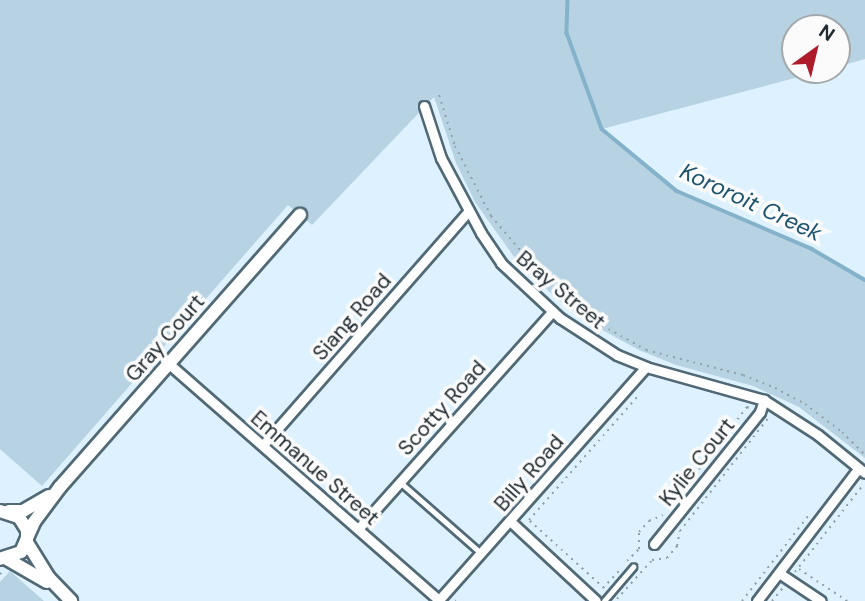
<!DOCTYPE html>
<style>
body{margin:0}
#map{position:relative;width:865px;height:601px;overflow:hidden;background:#ddf2fe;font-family:"DM Sans",sans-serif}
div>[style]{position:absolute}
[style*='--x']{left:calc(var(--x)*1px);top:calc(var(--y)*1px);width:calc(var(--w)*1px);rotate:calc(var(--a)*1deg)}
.green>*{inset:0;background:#b7d3e3}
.stream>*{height:3.5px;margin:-1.75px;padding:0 1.75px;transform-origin:1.75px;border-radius:1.75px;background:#85b2cb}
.path>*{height:2px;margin-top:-1px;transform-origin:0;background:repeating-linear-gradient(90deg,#91a2ab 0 2px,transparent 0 7px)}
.roads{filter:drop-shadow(2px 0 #516976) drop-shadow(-2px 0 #516976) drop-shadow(0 2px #516976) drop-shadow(0 -2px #516976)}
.lane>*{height:4.5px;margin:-2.25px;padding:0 2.25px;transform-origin:2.25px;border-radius:2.25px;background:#fff}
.street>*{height:9px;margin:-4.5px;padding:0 4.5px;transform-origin:4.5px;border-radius:4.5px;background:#fff}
.secondary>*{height:12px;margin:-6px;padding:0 6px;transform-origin:6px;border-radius:6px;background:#fff}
span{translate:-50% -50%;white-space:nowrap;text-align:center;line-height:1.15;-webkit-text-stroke:7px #fbfbfb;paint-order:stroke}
.street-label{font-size:21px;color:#212b31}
.water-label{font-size:23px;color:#1c546f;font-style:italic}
.north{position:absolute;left:781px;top:14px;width:70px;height:70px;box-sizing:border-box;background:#fbfbfb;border:2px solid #a4a8aa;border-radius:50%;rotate:34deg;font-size:19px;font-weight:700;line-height:28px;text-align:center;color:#212b31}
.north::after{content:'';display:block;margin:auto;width:24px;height:32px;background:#ae1b2a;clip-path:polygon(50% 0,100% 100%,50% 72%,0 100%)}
</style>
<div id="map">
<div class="green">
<i style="clip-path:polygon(0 0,865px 0,865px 59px,837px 67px,837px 28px,795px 28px,795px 70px,825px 70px,602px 129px,677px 191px,812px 249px,865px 280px,865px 458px,799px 407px,753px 386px,676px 365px,639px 350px,584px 320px,555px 297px,517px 261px,475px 202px,456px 163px,434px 97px,312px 225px,288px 205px,42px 486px,0 449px)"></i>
<i style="clip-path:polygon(10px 571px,44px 601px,0 601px,0 582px)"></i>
</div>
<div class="stream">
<i style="--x:568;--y:0;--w:33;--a:92"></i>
<i style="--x:567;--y:33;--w:102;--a:70"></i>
<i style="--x:602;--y:129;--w:97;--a:39.6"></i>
<i style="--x:677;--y:191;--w:147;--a:23.2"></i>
<i style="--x:812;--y:249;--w:61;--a:30.3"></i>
</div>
<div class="path">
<i style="--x:439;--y:95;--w:53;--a:72.6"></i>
<i style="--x:455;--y:146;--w:79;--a:62.8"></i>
<i style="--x:491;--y:216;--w:88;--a:49.6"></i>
<i style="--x:548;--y:283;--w:48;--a:41.6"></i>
<i style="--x:584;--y:315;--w:71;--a:29.4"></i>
<i style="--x:646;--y:350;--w:100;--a:14.5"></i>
<i style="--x:743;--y:375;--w:35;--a:22"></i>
<i style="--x:775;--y:388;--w:34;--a:28"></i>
<i style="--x:805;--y:404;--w:46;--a:37.1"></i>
<i style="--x:842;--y:432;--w:33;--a:45"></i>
<i style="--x:669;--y:508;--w:128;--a:-52.3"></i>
<i style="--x:747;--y:407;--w:3;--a:18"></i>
<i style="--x:627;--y:561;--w:17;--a:-45"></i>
<i style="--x:639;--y:549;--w:17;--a:-90"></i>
<i style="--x:639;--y:532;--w:15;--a:-48"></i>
<i style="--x:649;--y:521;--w:15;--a:-23"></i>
<i style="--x:799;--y:569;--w:58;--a:33.7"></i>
<i style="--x:795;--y:572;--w:110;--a:-52"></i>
<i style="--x:0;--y:574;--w:6;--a:-31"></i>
<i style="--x:603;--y:588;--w:23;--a:-47"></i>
<i style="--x:604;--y:588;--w:101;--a:-137.8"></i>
<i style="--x:529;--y:520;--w:167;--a:-48.7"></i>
<i style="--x:617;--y:599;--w:52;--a:-48.1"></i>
<i style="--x:652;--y:560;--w:15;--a:-8"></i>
<i style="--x:667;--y:558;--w:16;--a:-50"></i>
<i style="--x:677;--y:546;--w:15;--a:-79"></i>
<i style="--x:680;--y:531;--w:145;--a:-52"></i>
<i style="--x:455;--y:601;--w:1;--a:-45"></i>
<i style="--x:742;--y:601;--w:109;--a:-52.1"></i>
<i style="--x:772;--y:601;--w:17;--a:-50"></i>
</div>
<div class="roads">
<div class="lane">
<i style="--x:400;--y:482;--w:106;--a:41.2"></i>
<i style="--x:604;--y:601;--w:45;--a:-49.5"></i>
</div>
<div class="street">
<i style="--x:424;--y:106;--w:55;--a:71.9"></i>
<i style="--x:441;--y:158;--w:85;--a:61.9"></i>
<i style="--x:481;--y:233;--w:36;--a:56"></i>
<i style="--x:501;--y:263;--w:81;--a:43"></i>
<i style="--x:560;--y:318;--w:68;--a:33"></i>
<i style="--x:617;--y:355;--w:31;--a:22"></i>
<i style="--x:646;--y:367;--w:123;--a:15.6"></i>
<i style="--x:764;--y:400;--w:64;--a:32.9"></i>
<i style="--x:818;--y:435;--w:60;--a:39"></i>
<i style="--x:168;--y:363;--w:360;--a:41.2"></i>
<i style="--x:263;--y:445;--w:310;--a:-48.7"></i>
<i style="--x:510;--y:521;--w:117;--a:42.9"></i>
<i style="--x:358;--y:529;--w:292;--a:-48.2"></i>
<i style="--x:654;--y:544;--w:169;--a:-51.2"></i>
<i style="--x:760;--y:412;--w:13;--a:-72"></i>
<i style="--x:779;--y:573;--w:50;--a:33.7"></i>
<i style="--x:438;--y:601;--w:313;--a:-48.4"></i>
<i style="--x:757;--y:601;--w:166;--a:-52.6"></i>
</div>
<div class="secondary">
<i style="--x:0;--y:511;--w:20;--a:18"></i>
<i style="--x:19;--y:517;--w:15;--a:58"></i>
<i style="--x:27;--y:530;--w:8;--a:90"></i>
<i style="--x:27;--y:538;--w:15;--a:113"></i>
<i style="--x:21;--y:552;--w:22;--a:162"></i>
<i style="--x:9;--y:511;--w:14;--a:0"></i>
<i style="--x:23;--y:511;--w:30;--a:-30"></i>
<i style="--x:27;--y:538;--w:17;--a:-66"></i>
<i style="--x:34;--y:522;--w:44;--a:-53.4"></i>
<i style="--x:60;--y:487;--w:363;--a:-48.6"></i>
<i style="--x:26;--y:541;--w:44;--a:58.1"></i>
<i style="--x:49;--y:578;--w:32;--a:46"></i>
<i style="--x:7;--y:559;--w:46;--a:29.9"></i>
</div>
</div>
<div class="street-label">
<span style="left:561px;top:290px;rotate:40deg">Bray Street</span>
<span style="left:352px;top:317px;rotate:-49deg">Siang Road</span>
<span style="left:165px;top:338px;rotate:-49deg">Gray Court</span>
<span style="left:442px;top:408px;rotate:-48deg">Scotty Road</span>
<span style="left:697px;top:462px;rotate:-51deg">Kylie Court</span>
<span style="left:315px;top:468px;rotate:41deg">Emmanue Street</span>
<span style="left:529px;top:473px;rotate:-49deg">Billy Road</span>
</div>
<div class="water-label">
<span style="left:751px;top:202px;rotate:25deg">Kororoit Creek</span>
</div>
<div class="north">N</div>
</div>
